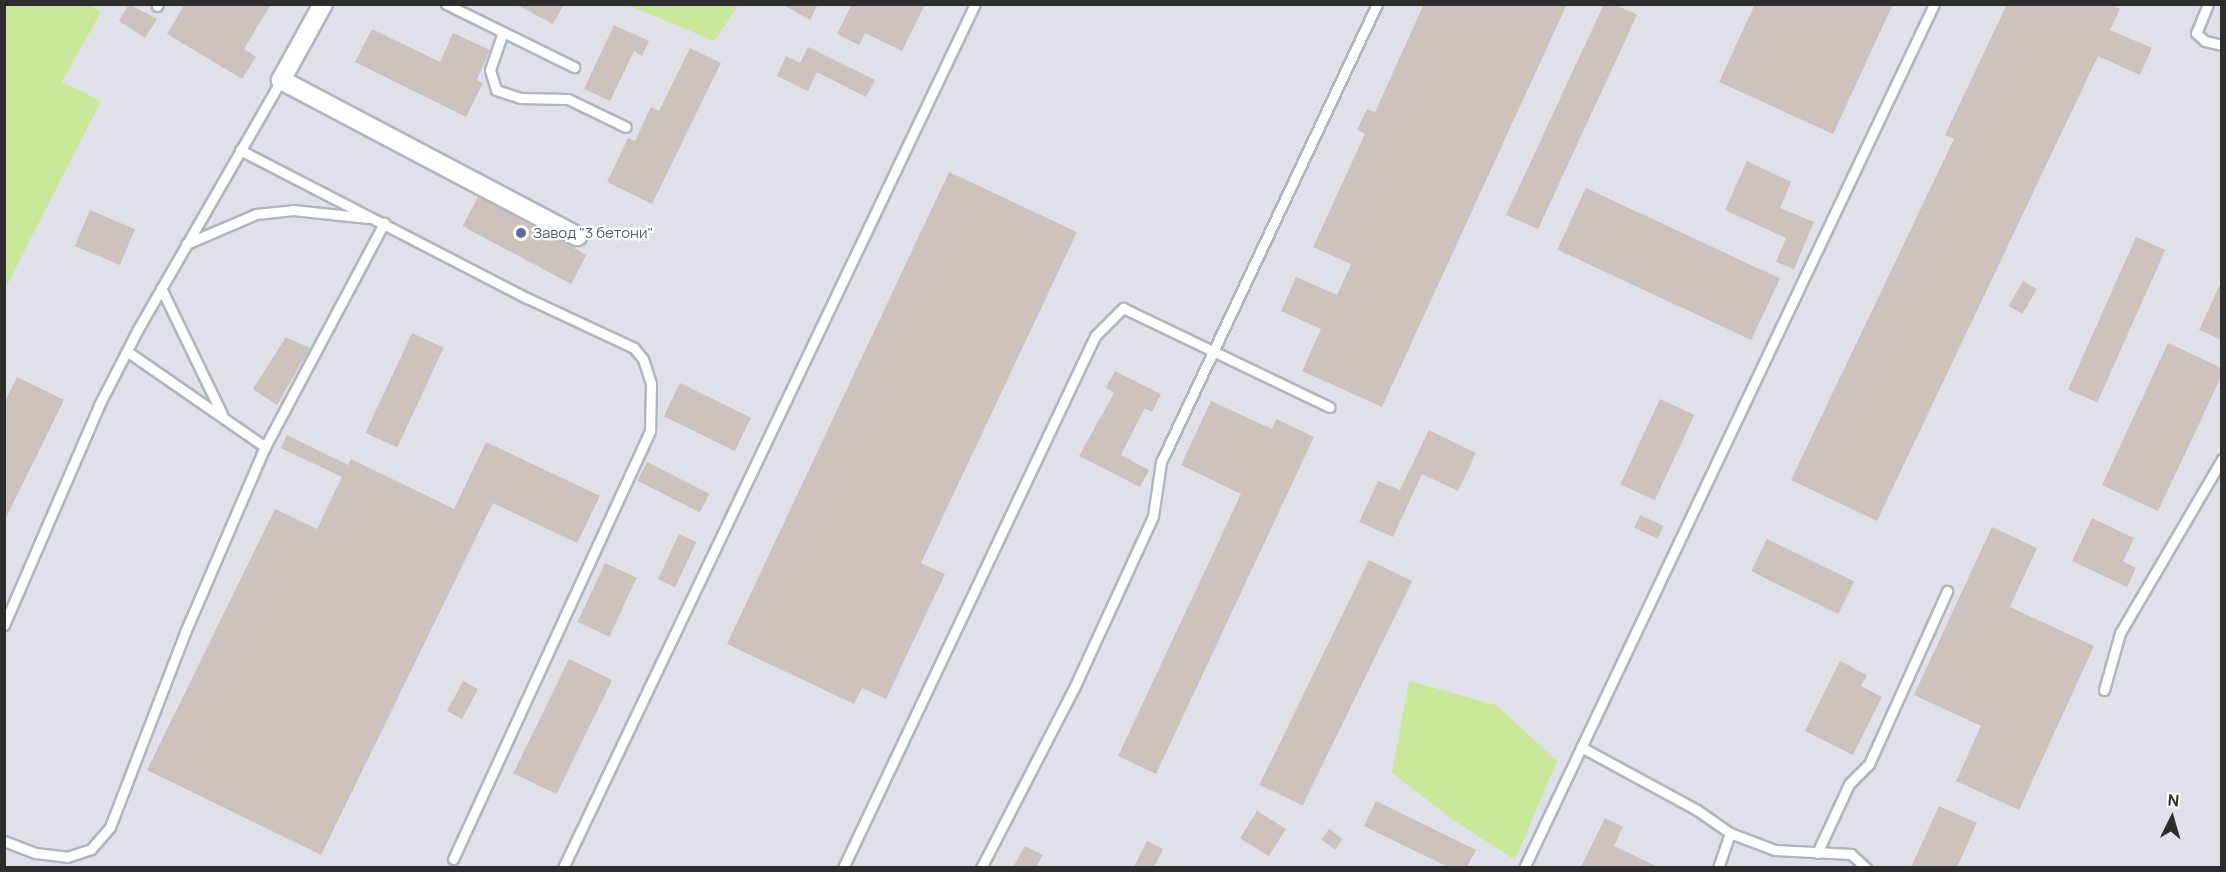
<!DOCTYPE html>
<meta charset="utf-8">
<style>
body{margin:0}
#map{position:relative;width:2226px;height:872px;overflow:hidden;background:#efe4df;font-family:Manrope,sans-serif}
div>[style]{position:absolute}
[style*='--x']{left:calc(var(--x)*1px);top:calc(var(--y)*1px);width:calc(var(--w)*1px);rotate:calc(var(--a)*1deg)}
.industrial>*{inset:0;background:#e0e0e8}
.green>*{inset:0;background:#c9e899}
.building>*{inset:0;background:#cbc2bd;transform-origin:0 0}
.roads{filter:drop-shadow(2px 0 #afb6bd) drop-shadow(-2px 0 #afb6bd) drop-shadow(0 2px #afb6bd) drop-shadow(0 -2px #afb6bd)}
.service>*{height:9px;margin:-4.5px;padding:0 4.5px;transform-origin:4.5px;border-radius:4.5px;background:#fff}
.minor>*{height:18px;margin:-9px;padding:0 9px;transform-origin:9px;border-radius:9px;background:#fff}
.dots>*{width:16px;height:16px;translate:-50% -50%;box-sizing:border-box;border:3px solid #fff;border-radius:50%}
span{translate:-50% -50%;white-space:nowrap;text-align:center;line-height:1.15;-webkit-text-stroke:4.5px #fff;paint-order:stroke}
.service-label{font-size:15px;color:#4e5e75}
.left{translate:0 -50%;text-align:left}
.frame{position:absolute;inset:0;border:6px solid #2d2d2d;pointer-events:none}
.north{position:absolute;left:2142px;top:788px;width:60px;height:60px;-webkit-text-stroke:4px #fff;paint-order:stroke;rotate:5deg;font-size:16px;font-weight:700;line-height:24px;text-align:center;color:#2d2d2d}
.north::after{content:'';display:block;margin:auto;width:21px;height:27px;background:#2d2d2d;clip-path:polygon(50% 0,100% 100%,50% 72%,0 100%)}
</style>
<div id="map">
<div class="industrial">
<i style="clip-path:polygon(91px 5px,2221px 5px,2221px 867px,5px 867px,4px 289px,101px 101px,62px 83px,101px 12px)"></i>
</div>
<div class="green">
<i style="clip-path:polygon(5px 4px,91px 5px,101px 12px,62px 82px,101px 101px,5px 289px)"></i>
<i style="clip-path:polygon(628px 5px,738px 5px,714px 41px)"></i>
<i style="clip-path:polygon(1409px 681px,1496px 705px,1557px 761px,1515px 860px,1452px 819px,1392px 773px)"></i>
</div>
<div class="building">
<i style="clip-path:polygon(129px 4px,157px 19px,145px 38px,119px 21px)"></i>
<i style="clip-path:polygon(185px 4px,271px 4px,244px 49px,256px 57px,242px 79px,167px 34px)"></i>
<i style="clip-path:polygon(515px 4px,564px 4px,553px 24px)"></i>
<i style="clip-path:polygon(781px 4px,818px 4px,810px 20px)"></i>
<i style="clip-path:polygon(852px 4px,925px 4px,902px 51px,865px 33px,859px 45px,837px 34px)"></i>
<i style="clip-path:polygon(1424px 4px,1567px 4px,1382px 407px,1302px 371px,1321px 329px,1281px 311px,1296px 277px,1337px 295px,1351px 264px,1313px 247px,1365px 134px,1357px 130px,1367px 109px,1375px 112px)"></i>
<i style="clip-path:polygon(1604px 4px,1614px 4px,1637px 15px,1538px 229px,1506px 215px)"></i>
<i style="clip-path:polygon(1755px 4px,1893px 4px,1833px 134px,1719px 82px)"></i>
<i style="clip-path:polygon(2007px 4px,2111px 4px,2120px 9px,2110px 30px,2152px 48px,2140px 75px,2098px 56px,1877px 521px,1791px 480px,1954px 139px,1945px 135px)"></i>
<i style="clip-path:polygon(614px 25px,649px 41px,642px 56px,634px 51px,610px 101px,584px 89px)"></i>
<i style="clip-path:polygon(372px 29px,440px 62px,453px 33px,490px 50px,477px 80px,483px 83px,466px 117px,355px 62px)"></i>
<i style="clip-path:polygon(808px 47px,875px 80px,866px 97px,817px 72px,808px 91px,777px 76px,786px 56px,800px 63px)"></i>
<i style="clip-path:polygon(690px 48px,721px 63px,652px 204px,607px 182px,628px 138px,635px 141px,651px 107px,659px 111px)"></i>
<i style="clip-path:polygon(1747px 161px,1791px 182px,1780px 208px,1814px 222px,1794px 269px,1776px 262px,1786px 238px,1725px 210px)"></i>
<i style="clip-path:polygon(949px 172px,1077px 232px,921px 563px,945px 574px,886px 699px,862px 688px,854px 704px,727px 644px)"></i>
<i style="left:1586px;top:188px;width:214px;height:68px;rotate:25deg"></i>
<i style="left:478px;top:197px;width:123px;height:33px;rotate:28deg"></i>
<i style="left:90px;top:210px;width:49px;height:39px;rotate:23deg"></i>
<i style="left:2136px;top:237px;width:32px;height:167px;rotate:24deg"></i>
<i style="clip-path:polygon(2222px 280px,2222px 340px,2199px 330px)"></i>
<i style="left:2023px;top:281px;width:16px;height:29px;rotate:30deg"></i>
<i style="left:412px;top:333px;width:35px;height:110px;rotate:25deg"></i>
<i style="clip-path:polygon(286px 337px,310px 348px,277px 405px,253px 389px)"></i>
<i style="clip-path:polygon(2168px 343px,2222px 368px,2222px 375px,2158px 511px,2102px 485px)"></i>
<i style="clip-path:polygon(1115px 371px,1161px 394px,1152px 412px,1145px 408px,1121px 455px,1149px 470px,1140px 487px,1079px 456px,1114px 393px,1106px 388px)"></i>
<i style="clip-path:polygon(17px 377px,64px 400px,4px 522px,4px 403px)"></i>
<i style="left:680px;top:383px;width:79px;height:37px;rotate:26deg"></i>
<i style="left:1660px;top:399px;width:38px;height:94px;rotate:25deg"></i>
<i style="clip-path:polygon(1211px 401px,1272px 429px,1276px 419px,1314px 437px,1156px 774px,1118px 756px,1241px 494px,1181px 465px)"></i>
<i style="clip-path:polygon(1429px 430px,1476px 453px,1458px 491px,1422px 474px,1393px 537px,1359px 522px,1378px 481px,1400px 490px)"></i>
<i style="clip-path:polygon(287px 435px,348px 465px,351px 459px,454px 509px,486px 442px,600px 496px,577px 543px,493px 503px,321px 855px,147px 770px,275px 509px,317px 529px,342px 477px,281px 448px)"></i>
<i style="left:647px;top:462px;width:70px;height:21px;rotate:27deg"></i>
<i style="left:1640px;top:515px;width:26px;height:14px;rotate:25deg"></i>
<i style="clip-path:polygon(2092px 518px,2134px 538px,2123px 561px,2136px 568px,2127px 587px,2072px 561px)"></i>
<i style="clip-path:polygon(1992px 527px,2037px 548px,2010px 607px,2094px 646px,2019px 810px,1956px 781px,1981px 726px,1914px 695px)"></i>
<i style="left:679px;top:534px;width:19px;height:50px;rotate:25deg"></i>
<i style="left:1767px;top:539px;width:97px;height:36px;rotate:26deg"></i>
<i style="left:1369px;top:560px;width:48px;height:250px;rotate:26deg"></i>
<i style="left:605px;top:563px;width:35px;height:65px;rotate:25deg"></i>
<i style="left:569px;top:659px;width:48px;height:127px;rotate:26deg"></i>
<i style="clip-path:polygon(1840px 661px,1867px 675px,1861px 686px,1882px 697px,1853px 755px,1805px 731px)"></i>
<i style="left:463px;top:681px;width:17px;height:34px;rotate:28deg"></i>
<i style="clip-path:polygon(1376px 801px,1476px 850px,1467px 867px,1448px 867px,1364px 826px)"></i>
<i style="clip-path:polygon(1939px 806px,1977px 823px,1957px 867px,1911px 867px)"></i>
<i style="left:1257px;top:811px;width:34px;height:32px;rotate:32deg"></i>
<i style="clip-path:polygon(1605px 818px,1623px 827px,1614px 846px,1658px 867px,1581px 867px)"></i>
<i style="left:1329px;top:829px;width:17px;height:13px;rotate:36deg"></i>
<i style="clip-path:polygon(1147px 841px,1163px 849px,1154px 867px,1134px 867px)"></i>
<i style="clip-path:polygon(1025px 846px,1043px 855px,1036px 867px,1013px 867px)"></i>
</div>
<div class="roads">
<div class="service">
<i style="--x:446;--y:4;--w:143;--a:26.2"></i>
<i style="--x:2208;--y:4;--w:31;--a:112"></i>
<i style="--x:2196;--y:33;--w:12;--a:42"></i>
<i style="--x:2205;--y:41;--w:17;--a:13"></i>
<i style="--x:157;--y:6;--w:2;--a:-63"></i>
<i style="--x:503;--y:32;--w:40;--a:108.9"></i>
<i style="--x:490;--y:70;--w:21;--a:73"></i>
<i style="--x:496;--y:90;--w:25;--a:18"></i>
<i style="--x:520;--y:98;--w:48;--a:1.2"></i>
<i style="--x:568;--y:99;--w:64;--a:25.8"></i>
<i style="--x:240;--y:150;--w:323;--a:27.3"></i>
<i style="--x:527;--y:298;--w:118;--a:25"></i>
<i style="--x:634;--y:348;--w:14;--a:51"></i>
<i style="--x:643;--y:359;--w:26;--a:72"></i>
<i style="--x:651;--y:384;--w:47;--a:91.2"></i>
<i style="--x:650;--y:431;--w:471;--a:114.7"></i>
<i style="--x:186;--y:244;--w:76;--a:-23.2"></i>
<i style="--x:256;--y:214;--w:37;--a:-6"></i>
<i style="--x:293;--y:210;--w:76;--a:6"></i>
<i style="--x:161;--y:288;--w:140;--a:64.2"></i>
<i style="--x:128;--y:352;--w:167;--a:34.7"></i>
<i style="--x:4;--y:625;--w:240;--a:-66.6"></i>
<i style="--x:99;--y:405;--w:85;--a:-62.8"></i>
<i style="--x:138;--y:329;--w:287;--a:-60.1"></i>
<i style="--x:2104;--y:690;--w:59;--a:-74.3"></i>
<i style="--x:2120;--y:633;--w:202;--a:-59.6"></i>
<i style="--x:1581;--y:747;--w:132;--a:28.5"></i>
<i style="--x:1697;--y:810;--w:40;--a:34.9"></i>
<i style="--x:1730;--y:833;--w:48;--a:20.7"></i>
<i style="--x:1775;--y:850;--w:76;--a:3"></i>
<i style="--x:1851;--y:854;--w:21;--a:43"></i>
<i style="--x:4;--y:841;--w:34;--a:21"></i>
<i style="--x:36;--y:853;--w:31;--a:7"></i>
<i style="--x:67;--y:857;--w:25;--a:-18"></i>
<i style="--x:91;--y:849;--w:29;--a:-49"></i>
<i style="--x:110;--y:827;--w:211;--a:-68.9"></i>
<i style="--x:186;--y:630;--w:199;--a:-66.7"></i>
<i style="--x:265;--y:447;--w:254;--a:-62"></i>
<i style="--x:1817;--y:853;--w:76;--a:-65.1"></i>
<i style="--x:1849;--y:784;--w:28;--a:-45"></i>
<i style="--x:1869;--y:764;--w:190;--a:-65.7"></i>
<i style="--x:563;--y:868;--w:957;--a:-64.51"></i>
<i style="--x:843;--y:868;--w:589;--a:-64.65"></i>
<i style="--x:1095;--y:336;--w:40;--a:-45"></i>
<i style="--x:1123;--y:308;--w:229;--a:25.6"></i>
<i style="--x:981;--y:868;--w:203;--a:-62.7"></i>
<i style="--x:1074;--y:688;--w:189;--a:-65.3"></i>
<i style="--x:1153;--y:516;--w:55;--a:-81.6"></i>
<i style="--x:1161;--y:462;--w:506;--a:-64.75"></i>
<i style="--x:1524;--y:868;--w:956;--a:-64.61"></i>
<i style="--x:1718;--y:868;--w:37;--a:-71"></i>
</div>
<div class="minor">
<i style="--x:323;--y:4;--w:87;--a:118.9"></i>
<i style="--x:281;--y:80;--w:335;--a:27.8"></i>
</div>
</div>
<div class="dots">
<i style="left:521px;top:233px;background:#5c6f8a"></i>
</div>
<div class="service-label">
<span class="left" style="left:533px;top:233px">Завод "3 бетони"</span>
</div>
<div class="frame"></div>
<div class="north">N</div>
</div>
